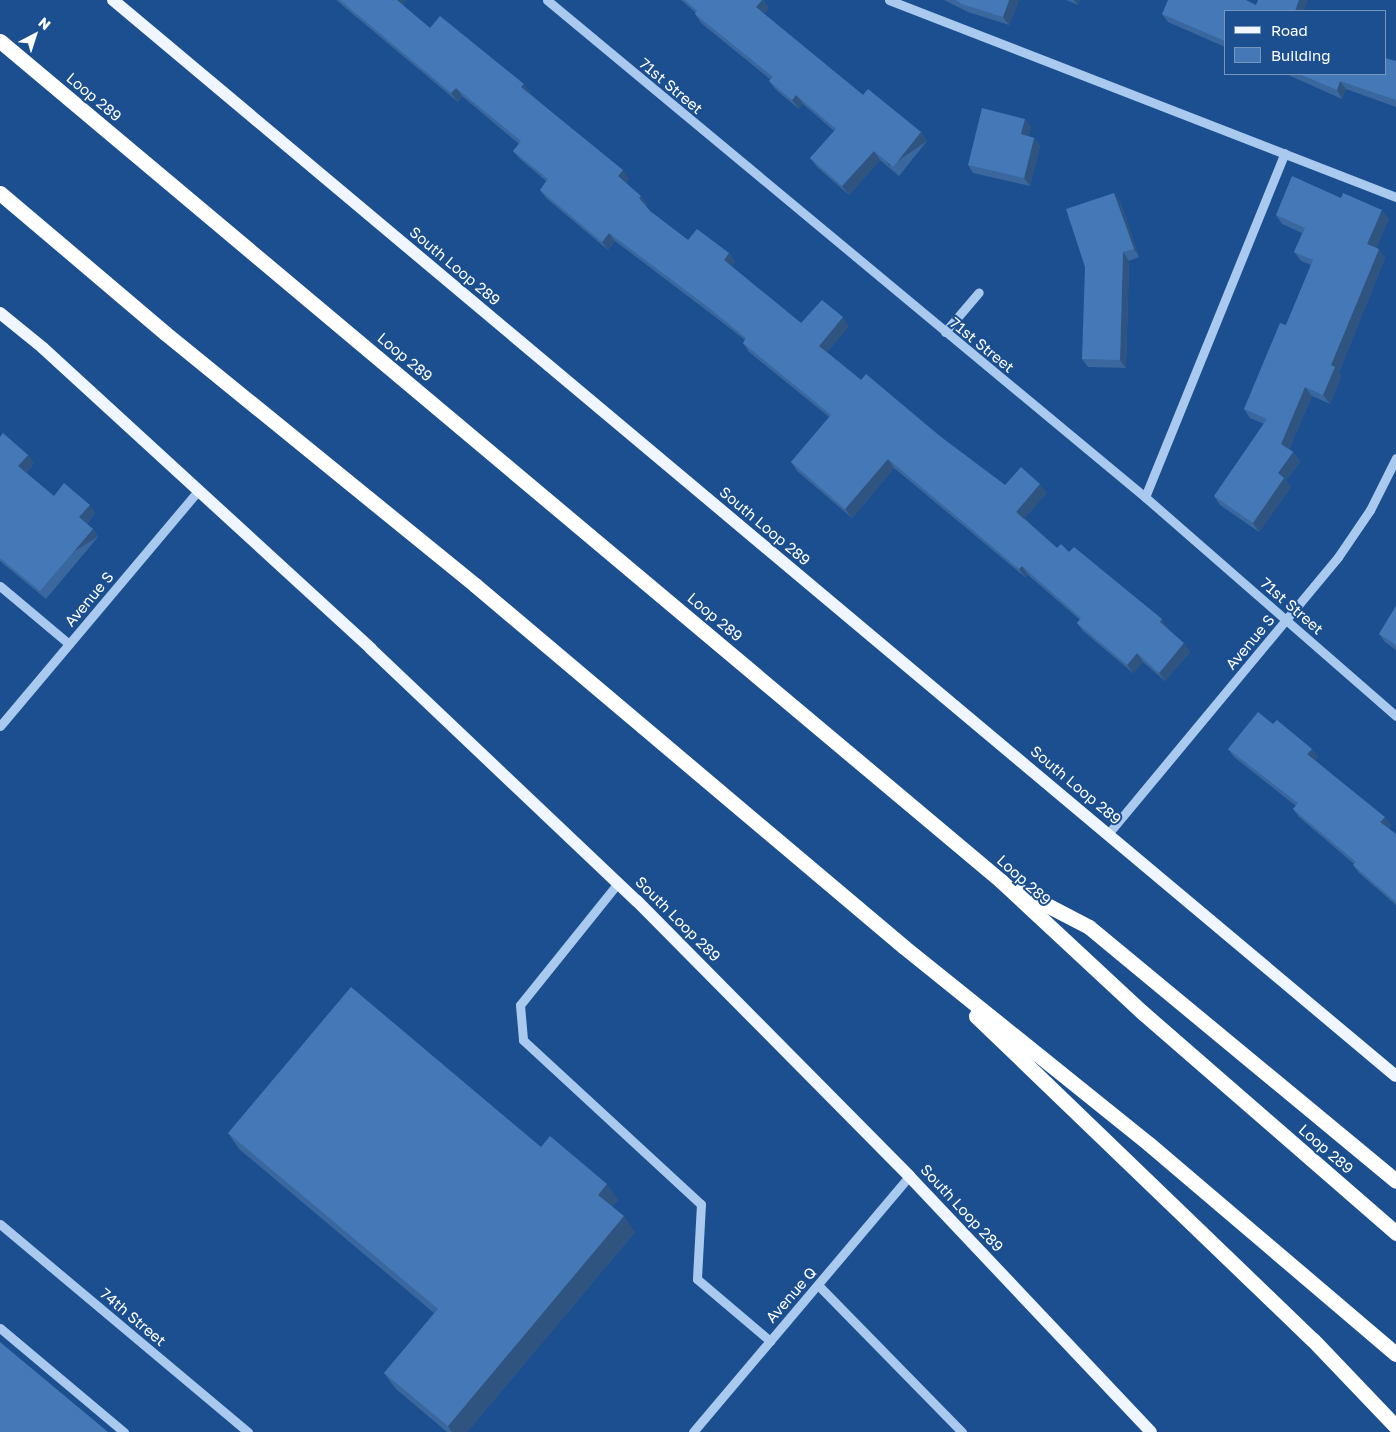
<!DOCTYPE html>
<style>
body{margin:0}
#map{position:relative;width:1396px;height:1432px;overflow:hidden;background:#1b4f8f;font-family:"Golos Text",sans-serif}
div>[style]{position:absolute}
[style*='--x']{left:calc(var(--x)*1px);top:calc(var(--y)*1px);width:calc(var(--w)*1px);rotate:calc(var(--a)*1deg)}
.minor>*{height:9px;margin:-4.5px;padding:0 4.5px;transform-origin:4.5px;border-radius:4.5px;background:#a9c9ee}
.major>*{height:12px;margin:-6px;padding:0 6px;transform-origin:6px;border-radius:6px;background:#f0f6ff}
.highway>*{height:15px;margin:-7.5px;padding:0 7.5px;transform-origin:7.5px;border-radius:7.5px;background:#fff}
.wall>*{inset:0;background:#3a679d}
.shaded-wall>*{inset:0;background:#305480;transform-origin:0 0}
.building>*{inset:0;background:#4478b7}
span{translate:-50% -50%;white-space:nowrap;text-align:center;line-height:1.15;-webkit-text-stroke:4px #1b4f8f;paint-order:stroke}
.street-label{font-size:15px;color:#fff}
.legend{position:absolute;left:1224px;top:10px;width:162px;height:65px;box-sizing:border-box;background:#1b4f8f;border:1px solid #7695bc;margin:0;padding:6px 9px;list-style:none;font-size:15px;color:#fff}
.legend li{display:flex;align-items:center;gap:10px;height:25px}
.legend b{width:25px;border:1px solid #7695bc}
.north{position:absolute;left:10px;top:10px;width:50px;height:50px;-webkit-text-stroke:4px #1b4f8f;paint-order:stroke;rotate:40deg;font-size:14px;font-weight:700;line-height:20px;text-align:center;color:#fff}
.north::after{content:'';display:block;margin:auto;width:18px;height:22px;background:#fff;clip-path:polygon(50% 0,100% 100%,50% 72%,0 100%)}
</style>
<div id="map">
<div class="minor">
<i style="--x:547;--y:0;--w:778;--a:39.73"></i>
<i style="--x:1145;--y:497;--w:333;--a:41.1"></i>
<i style="--x:889;--y:0;--w:544;--a:21.23"></i>
<i style="--x:945;--y:332;--w:52;--a:-49.6"></i>
<i style="--x:1145;--y:497;--w:371;--a:-67.9"></i>
<i style="--x:0;--y:586;--w:90;--a:40"></i>
<i style="--x:0;--y:726;--w:309;--a:-49.9"></i>
<i style="--x:1108;--y:834;--w:360;--a:-50.3"></i>
<i style="--x:1338;--y:557;--w:57;--a:-55.8"></i>
<i style="--x:1370;--y:510;--w:58;--a:-63.4"></i>
<i style="--x:618;--y:883;--w:156;--a:128.8"></i>
<i style="--x:520;--y:1005;--w:35;--a:85"></i>
<i style="--x:523;--y:1040;--w:242;--a:42.7"></i>
<i style="--x:701;--y:1204;--w:75;--a:93.1"></i>
<i style="--x:697;--y:1279;--w:96;--a:40.3"></i>
<i style="--x:0;--y:1224;--w:324;--a:40"></i>
<i style="--x:818;--y:1285;--w:206;--a:45.6"></i>
<i style="--x:0;--y:1328;--w:162;--a:40"></i>
<i style="--x:693;--y:1432;--w:335;--a:-49.8"></i>
</div>
<div class="major">
<i style="--x:113;--y:0;--w:1674;--a:39.99"></i>
<i style="--x:0;--y:313;--w:55;--a:39.1"></i>
<i style="--x:43;--y:348;--w:445;--a:42.5"></i>
<i style="--x:371;--y:649;--w:366;--a:43.5"></i>
<i style="--x:637;--y:901;--w:387;--a:45.3"></i>
<i style="--x:909;--y:1176;--w:352;--a:46.6"></i>
</div>
<div class="highway">
<i style="--x:0;--y:41;--w:1307;--a:40"></i>
<i style="--x:1001;--y:881;--w:192;--a:42.9"></i>
<i style="--x:1142;--y:1012;--w:337;--a:41"></i>
<i style="--x:0;--y:193;--w:216;--a:40.3"></i>
<i style="--x:165;--y:333;--w:400;--a:39.1"></i>
<i style="--x:475;--y:585;--w:561;--a:40.16"></i>
<i style="--x:904;--y:947;--w:314;--a:38.8"></i>
<i style="--x:1149;--y:1144;--w:324;--a:40.4"></i>
<i style="--x:1018;--y:890;--w:80;--a:27.5"></i>
<i style="--x:1089;--y:927;--w:398;--a:39.6"></i>
<i style="--x:976;--y:1016;--w:467;--a:43.9"></i>
<i style="--x:1313;--y:1340;--w:120;--a:46.3"></i>
</div>
<div class="wall">
<i style="clip-path:polygon(336px 0,406px 0,402px 5px,430px 28px,530px 92px,529px 93px,629px 179px,626px 183px,647px 204px,646px 206px,650px 211px,688px 240px,729px 253px,735px 262px,731px 267px,801px 323px,849px 326px,827px 352px,861px 380px,941px 437px,1005px 485px,1047px 493px,1024px 518px,1057px 548px,1069px 552px,1168px 628px,1167px 629px,1190px 652px,1165px 681px,1143px 662px,1133px 673px,1083px 631px,1077px 623px,1080px 620px,1028px 575px,1025px 577px,894px 468px,852px 518px,797px 471px,791px 462px,829px 417px,749px 352px,743px 343px,745px 340px,710px 313px,615px 241px,608px 250px,546px 198px,540px 190px,546px 181px,520px 159px,513px 151px,519px 144px,462px 96px,458px 102px)"></i>
<i style="clip-path:polygon(681px 0,763px 0,769px 8px,764px 14px,863px 95px,921px 132px,927px 141px,899px 176px,880px 160px,849px 195px,817px 167px,810px 158px,834px 131px,803px 104px,799px 109px,776px 90px,769px 81px,771px 80px,701px 23px,695px 14px,696px 13px)"></i>
<i style="clip-path:polygon(944px 0,1019px 0,1009px 25px,968px 12px)"></i>
<i style="clip-path:polygon(1066px 0,1080px 0,1078px 5px)"></i>
<i style="clip-path:polygon(1308px 0,1225px 11px,1225px 47px,1168px 22px,1162px 14px)"></i>
<i style="clip-path:polygon(1396px 61px,1396px 107px,1346px 89px,1342px 99px,1286px 74px,1385px 74px)"></i>
<i style="clip-path:polygon(1031px 127px,1028px 136px,1034px 138px,1040px 146px,1030px 186px,973px 173px,968px 165px)"></i>
<i style="clip-path:polygon(1120px 201px,1139px 257px,1129px 261px,1126px 368px,1088px 367px,1082px 359px)"></i>
<i style="clip-path:polygon(1276px 215px,1389px 219px,1376px 248px,1385px 258px,1339px 372px,1341px 376px,1330px 404px,1312px 396px,1289px 449px,1293px 452px,1300px 462px,1286px 480px,1291px 487px,1259px 532px,1220px 505px,1214px 496px,1264px 424px,1250px 418px,1244px 409px,1286px 325px,1311px 265px,1301px 261px,1294px 252px,1302px 233px,1282px 224px)"></i>
<i style="clip-path:polygon(0 437px,28px 455px,34px 463px,26px 473px,54px 496px,95px 513px,87px 524px,93px 529px,98px 537px,46px 599px,0 561px)"></i>
<i style="clip-path:polygon(1396px 606px,1396px 650px,1385px 642px,1379px 634px)"></i>
<i style="clip-path:polygon(1273px 724px,1312px 749px,1318px 757px,1315px 760px,1391px 825px,1388px 828px,1396px 834px,1396px 905px,1359px 873px,1353px 865px,1354px 864px,1299px 817px,1293px 809px,1296px 806px,1234px 757px,1228px 749px)"></i>
<i style="clip-path:polygon(228px 1133px,541px 1147px,618px 1200px,612px 1207px,635px 1232px,467px 1432px,447px 1432px,396px 1389px,384px 1373px,434px 1313px,239px 1149px)"></i>
</div>
<div class="shaded-wall">
<i style="clip-path:polygon(396px 0,406px 0,401px 7px)"></i>
<i style="clip-path:polygon(762px 0,763px 0,769px 8px,762px 16px,756px 7px)"></i>
<i style="clip-path:polygon(1009px 0,1019px 0,1009px 25px,1003px 17px)"></i>
<i style="clip-path:polygon(1074px 0,1080px 0,1078px 5px)"></i>
<i style="clip-path:polygon(1299px 0,1308px 0,1304px 11px,1295px 11px)"></i>
<i style="clip-path:polygon(1340px 81px,1346px 89px,1342px 99px,1337px 90px)"></i>
<i style="clip-path:polygon(524px 84px,530px 92px,527px 96px,521px 87px)"></i>
<i style="clip-path:polygon(456px 88px,462px 96px,458px 102px,451px 93px)"></i>
<i style="clip-path:polygon(796px 95px,803px 104px,799px 109px,792px 100px)"></i>
<i style="clip-path:polygon(1025px 119px,1031px 127px,1027px 143px,1021px 134px)"></i>
<i style="left:921px;top:132px;width:11px;height:45px;rotate:56deg"></i>
<i style="clip-path:polygon(1034px 138px,1040px 146px,1030px 186px,1024px 178px)"></i>
<i style="clip-path:polygon(874px 151px,880px 160px,849px 195px,842px 186px)"></i>
<i style="clip-path:polygon(623px 170px,629px 179px,624px 185px,618px 176px)"></i>
<i style="clip-path:polygon(1114px 193px,1120px 201px,1139px 257px,1134px 249px)"></i>
<i style="clip-path:polygon(641px 196px,647px 204px,645px 207px,639px 198px)"></i>
<i style="clip-path:polygon(1382px 210px,1389px 219px,1374px 253px,1367px 244px)"></i>
<i style="clip-path:polygon(609px 233px,615px 241px,608px 250px,602px 242px)"></i>
<i style="clip-path:polygon(1379px 249px,1385px 258px,1339px 372px,1341px 376px,1330px 404px,1323px 395px,1331px 365px)"></i>
<i style="clip-path:polygon(1123px 252px,1129px 261px,1126px 368px,1120px 360px)"></i>
<i style="clip-path:polygon(729px 253px,735px 262px,730px 269px,724px 260px)"></i>
<i style="clip-path:polygon(843px 317px,849px 326px,825px 355px,819px 346px)"></i>
<i style="clip-path:polygon(1305px 387px,1312px 396px,1287px 453px,1281px 444px)"></i>
<i style="clip-path:polygon(1293px 452px,1300px 462px,1286px 480px,1291px 487px,1259px 532px,1253px 523px,1278px 473px)"></i>
<i style="clip-path:polygon(28px 455px,34px 463px,24px 475px,18px 466px)"></i>
<i style="clip-path:polygon(888px 459px,894px 468px,852px 518px,845px 509px)"></i>
<i style="clip-path:polygon(1040px 484px,1047px 493px,1023px 520px,1016px 512px)"></i>
<i style="clip-path:polygon(90px 505px,95px 513px,85px 526px,79px 517px)"></i>
<i style="left:93px;top:529px;width:9px;height:82px;rotate:58deg"></i>
<i style="clip-path:polygon(1022px 566px,1028px 575px,1025px 577px,1019px 569px)"></i>
<i style="clip-path:polygon(1162px 619px,1168px 628px,1166px 631px,1160px 622px)"></i>
<i style="clip-path:polygon(1184px 643px,1190px 652px,1165px 681px,1159px 673px)"></i>
<i style="clip-path:polygon(1137px 653px,1143px 662px,1133px 673px,1127px 665px)"></i>
<i style="clip-path:polygon(1312px 749px,1318px 757px,1313px 763px,1307px 754px)"></i>
<i style="clip-path:polygon(1385px 817px,1391px 825px,1386px 830px,1380px 822px)"></i>
<i style="clip-path:polygon(607px 1184px,618px 1200px,609px 1211px,598px 1195px)"></i>
<i style="clip-path:polygon(624px 1216px,635px 1232px,467px 1432px,452px 1432px,448px 1426px)"></i>
</div>
<div class="building">
<i style="clip-path:polygon(340px 0,397px 0,430px 28px,440px 16px,524px 84px,521px 87px,623px 170px,618px 176px,641px 196px,639px 198px,650px 211px,688px 240px,697px 229px,729px 253px,724px 260px,801px 323px,822px 300px,843px 317px,819px 346px,861px 380px,866px 374px,941px 437px,1005px 485px,1021px 467px,1040px 484px,1016px 512px,1057px 548px,1061px 544px,1069px 552px,1074px 547px,1162px 619px,1160px 622px,1184px 643px,1159px 673px,1137px 653px,1127px 665px,1077px 623px,1081px 618px,1022px 566px,1019px 569px,888px 459px,845px 509px,791px 462px,831px 415px,743px 343px,746px 338px,704px 304px,609px 233px,602px 242px,540px 190px,548px 179px,513px 151px,521px 141px,456px 88px,451px 93px)"></i>
<i style="clip-path:polygon(685px 0,762px 0,756px 7px,863px 95px,868px 89px,921px 132px,893px 167px,874px 151px,842px 186px,810px 158px,836px 129px,796px 95px,792px 100px,769px 81px,773px 77px,695px 14px,697px 11px)"></i>
<i style="clip-path:polygon(955px 0,1009px 0,1003px 17px,962px 4px)"></i>
<i style="clip-path:polygon(1168px 0,1246px 0,1256px 5px,1258px 0,1299px 0,1295px 11px,1225px 11px,1225px 41px,1162px 14px)"></i>
<i style="clip-path:polygon(1385px 58px,1396px 61px,1396px 100px,1340px 81px,1337px 90px,1299px 74px,1385px 74px)"></i>
<i style="clip-path:polygon(982px 108px,1025px 119px,1021px 134px,1034px 138px,1024px 178px,968px 165px)"></i>
<i style="clip-path:polygon(1292px 176px,1341px 198px,1343px 193px,1382px 210px,1367px 244px,1379px 249px,1331px 365px,1335px 367px,1323px 395px,1305px 387px,1281px 444px,1293px 452px,1278px 473px,1284px 478px,1253px 523px,1214px 496px,1267px 419px,1244px 409px,1280px 323px,1286px 325px,1313px 260px,1294px 252px,1305px 228px,1276px 215px)"></i>
<i style="clip-path:polygon(1114px 193px,1134px 249px,1123px 252px,1120px 360px,1082px 359px,1085px 267px,1066px 209px)"></i>
<i style="clip-path:polygon(3px 433px,28px 455px,18px 466px,54px 496px,64px 483px,90px 505px,79px 517px,93px 529px,40px 591px,0 558px,0 437px)"></i>
<i style="clip-path:polygon(1396px 606px,1396px 645px,1379px 634px)"></i>
<i style="clip-path:polygon(1258px 712px,1273px 724px,1277px 720px,1312px 749px,1307px 754px,1385px 817px,1380px 822px,1396px 834px,1396px 902px,1353px 865px,1356px 862px,1293px 809px,1298px 803px,1228px 749px)"></i>
<i style="clip-path:polygon(351px 987px,541px 1147px,550px 1136px,607px 1184px,598px 1195px,624px 1216px,448px 1426px,384px 1373px,438px 1309px,228px 1133px)"></i>
<i style="clip-path:polygon(0 1342px,108px 1432px,0 1432px)"></i>
</div>
<div class="street-label">
<span style="left:671px;top:86px;rotate:40deg">71st Street</span>
<span style="left:94px;top:97px;rotate:40deg">Loop 289</span>
<span style="left:455px;top:266px;rotate:40deg">South Loop 289</span>
<span style="left:982px;top:345px;rotate:39deg">71st Street</span>
<span style="left:405px;top:357px;rotate:40deg">Loop 289</span>
<span style="left:765px;top:526px;rotate:40deg">South Loop 289</span>
<span style="left:89px;top:599px;rotate:-50deg">Avenue S</span>
<span style="left:1292px;top:606px;rotate:41deg">71st Street</span>
<span style="left:715px;top:617px;rotate:40deg">Loop 289</span>
<span style="left:1250px;top:642px;rotate:-50deg">Avenue S</span>
<span style="left:1076px;top:785px;rotate:40deg">South Loop 289</span>
<span style="left:1024px;top:880px;rotate:42deg">Loop 289</span>
<span style="left:678px;top:919px;rotate:45deg">South Loop 289</span>
<span style="left:1326px;top:1149px;rotate:41deg">Loop 289</span>
<span style="left:962px;top:1208px;rotate:47deg">South Loop 289</span>
<span style="left:791px;top:1295px;rotate:-49deg">Avenue Q</span>
<span style="left:133px;top:1317px;rotate:40deg">74th Street</span>
</div>
<ul class="legend">
<li><b style="height:6px;background:#f0f6ff"></b>Road</li>
<li><b style="height:14px;background:#4478b7"></b>Building</li>
</ul>
<div class="north">N</div>
</div>
